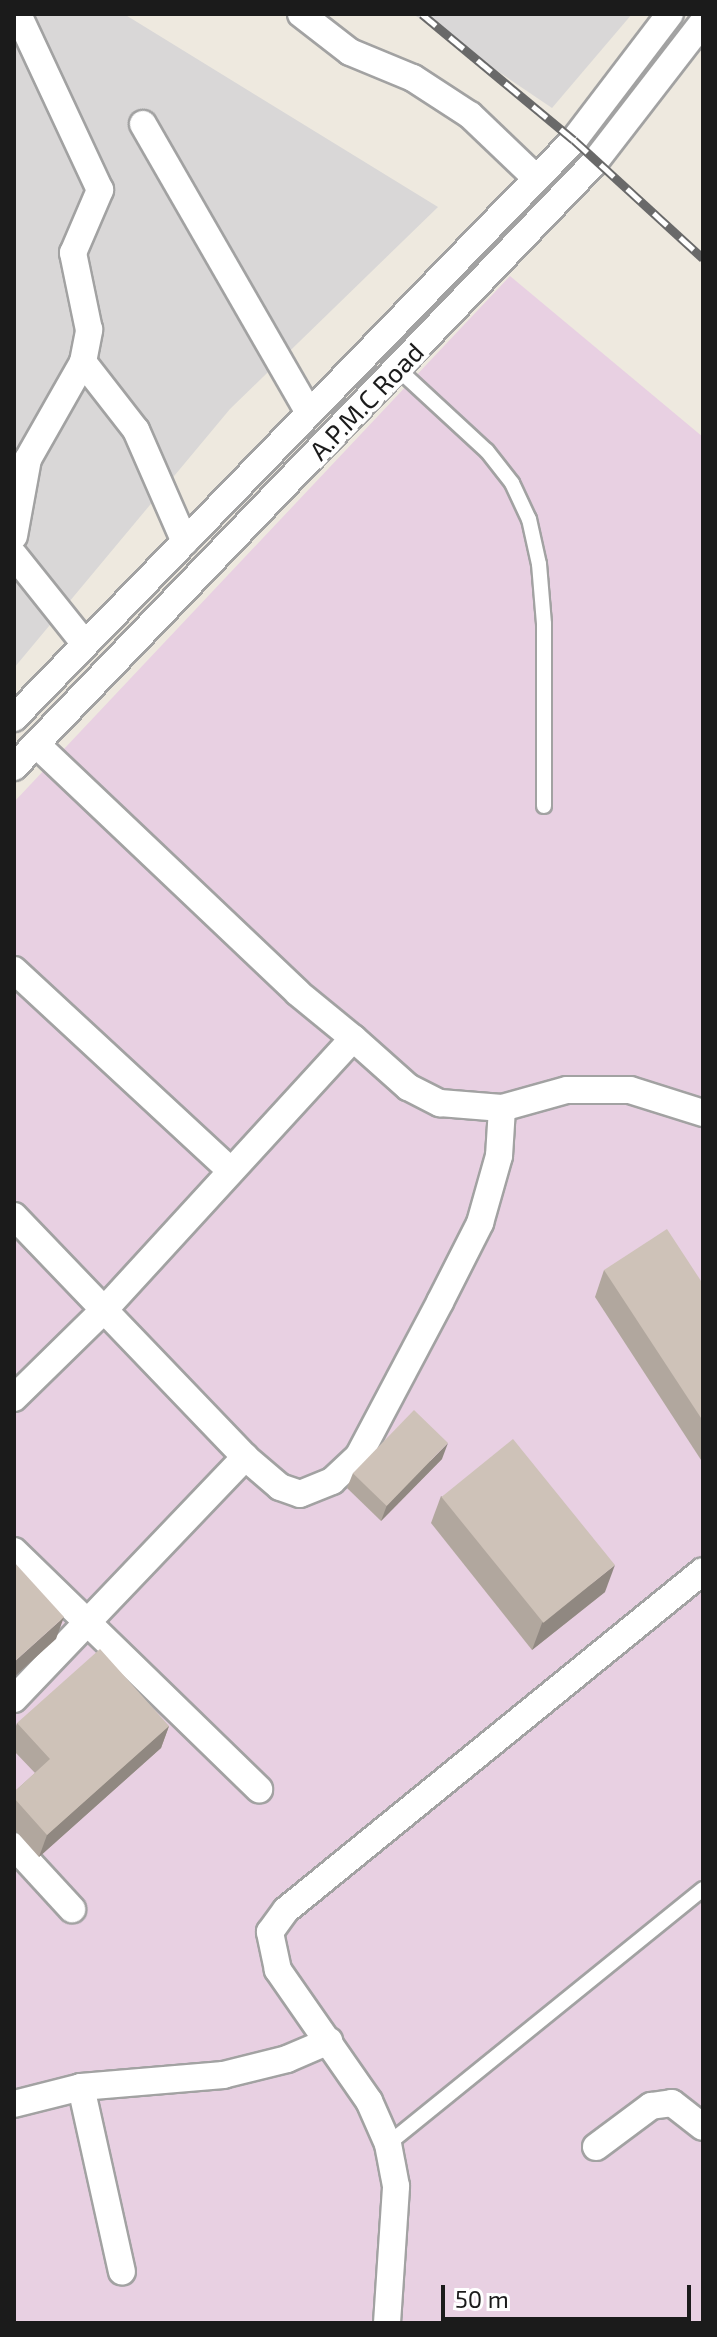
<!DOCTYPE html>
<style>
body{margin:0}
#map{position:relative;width:717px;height:2337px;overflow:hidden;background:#eee9df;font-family:"Exo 2",sans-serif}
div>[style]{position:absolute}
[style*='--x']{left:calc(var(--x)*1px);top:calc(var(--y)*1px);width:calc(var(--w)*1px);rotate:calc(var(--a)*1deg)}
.residential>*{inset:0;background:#d9d7d7}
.industrial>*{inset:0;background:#e8d0e2}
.roads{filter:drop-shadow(2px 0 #a2a2a2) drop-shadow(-2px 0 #a2a2a2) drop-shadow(0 2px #a2a2a2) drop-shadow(0 -2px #a2a2a2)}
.service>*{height:14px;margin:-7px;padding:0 7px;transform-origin:7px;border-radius:7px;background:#fff}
.minor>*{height:26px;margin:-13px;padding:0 13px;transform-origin:13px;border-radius:13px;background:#fff}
.rail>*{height:9px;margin-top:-4.5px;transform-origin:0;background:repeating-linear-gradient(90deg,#fff 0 18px,#696969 0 36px);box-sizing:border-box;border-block:2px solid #696969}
.wall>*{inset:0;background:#b1a79e}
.shaded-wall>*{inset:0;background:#908881}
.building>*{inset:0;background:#cec2b8;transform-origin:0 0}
span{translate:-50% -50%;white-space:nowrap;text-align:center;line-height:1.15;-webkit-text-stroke:8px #fff;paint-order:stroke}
.street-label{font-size:26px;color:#1b1b1b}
.frame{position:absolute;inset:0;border:16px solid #1b1b1b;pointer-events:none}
.scale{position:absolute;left:441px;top:2285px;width:250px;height:36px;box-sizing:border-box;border:4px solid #1b1b1b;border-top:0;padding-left:10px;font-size:24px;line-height:28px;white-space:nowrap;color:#1b1b1b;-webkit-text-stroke:6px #fff;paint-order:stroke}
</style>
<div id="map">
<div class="residential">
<i style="clip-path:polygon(14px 14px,124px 14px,438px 207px,230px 409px,14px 668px)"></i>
<i style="clip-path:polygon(413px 14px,632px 14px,552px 108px)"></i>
</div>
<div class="industrial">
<i style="clip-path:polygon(510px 276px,703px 437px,703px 2323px,14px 2323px,14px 802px)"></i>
</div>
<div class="roads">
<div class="service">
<i style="--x:398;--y:369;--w:121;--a:42.7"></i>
<i style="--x:487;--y:451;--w:41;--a:52"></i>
<i style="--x:512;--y:483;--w:40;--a:65"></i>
<i style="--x:529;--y:519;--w:46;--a:77.5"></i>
<i style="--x:539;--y:564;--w:60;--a:85.2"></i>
<i style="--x:544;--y:624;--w:182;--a:90"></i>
<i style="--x:388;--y:2144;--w:405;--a:-39"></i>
</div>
<div class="minor">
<i style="--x:301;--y:14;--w:62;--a:37.8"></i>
<i style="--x:350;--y:52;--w:68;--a:22.4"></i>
<i style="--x:413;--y:78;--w:68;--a:33"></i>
<i style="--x:470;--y:115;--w:91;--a:43.7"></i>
<i style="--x:143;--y:124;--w:333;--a:60.1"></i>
<i style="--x:83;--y:362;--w:86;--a:52.1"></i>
<i style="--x:136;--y:430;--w:122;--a:66.4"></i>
<i style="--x:14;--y:536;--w:78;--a:-79.7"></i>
<i style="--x:28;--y:459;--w:112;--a:-60.4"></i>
<i style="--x:83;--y:362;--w:33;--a:-79"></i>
<i style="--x:89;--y:330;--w:79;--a:-101.7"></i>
<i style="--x:73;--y:253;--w:69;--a:-66.8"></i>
<i style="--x:100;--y:190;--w:194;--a:-115"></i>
<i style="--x:14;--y:555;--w:114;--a:51.4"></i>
<i style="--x:14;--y:718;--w:805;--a:-45.91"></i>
<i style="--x:574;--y:140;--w:158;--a:-52.7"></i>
<i style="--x:36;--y:744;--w:361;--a:43.5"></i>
<i style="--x:298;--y:993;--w:71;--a:39.3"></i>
<i style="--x:14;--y:767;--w:837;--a:-46.16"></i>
<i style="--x:594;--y:163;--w:178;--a:-52.3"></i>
<i style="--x:14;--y:970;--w:294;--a:42.8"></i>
<i style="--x:14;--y:1216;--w:334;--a:46.2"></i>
<i style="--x:245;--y:1457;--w:46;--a:40.6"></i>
<i style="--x:280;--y:1487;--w:21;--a:19"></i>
<i style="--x:300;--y:1494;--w:35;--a:-22"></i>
<i style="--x:332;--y:1481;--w:35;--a:-43"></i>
<i style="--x:358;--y:1457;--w:175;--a:-62.1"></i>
<i style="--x:440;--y:1302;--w:89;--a:-63.1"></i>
<i style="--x:480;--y:1223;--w:70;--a:-74.2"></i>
<i style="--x:499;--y:1156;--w:48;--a:-86.4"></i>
<i style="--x:14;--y:1398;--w:127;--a:-44.4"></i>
<i style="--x:105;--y:1309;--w:367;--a:-47.5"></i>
<i style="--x:353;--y:1038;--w:74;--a:41.7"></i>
<i style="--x:408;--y:1087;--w:36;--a:27"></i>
<i style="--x:440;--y:1103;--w:62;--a:4.6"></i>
<i style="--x:502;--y:1108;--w:67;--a:-15.5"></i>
<i style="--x:567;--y:1090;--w:63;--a:0"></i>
<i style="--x:630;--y:1090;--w:77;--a:17.5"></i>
<i style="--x:14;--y:1551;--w:342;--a:44.2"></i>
<i style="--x:14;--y:1699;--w:335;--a:-46.3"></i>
<i style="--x:14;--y:1846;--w:86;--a:47.4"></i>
<i style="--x:81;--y:2087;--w:189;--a:77.5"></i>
<i style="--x:14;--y:2104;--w:69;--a:-14.2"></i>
<i style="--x:81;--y:2087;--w:143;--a:-4.8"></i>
<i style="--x:223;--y:2075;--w:66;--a:-14"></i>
<i style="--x:287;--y:2059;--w:46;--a:-23.2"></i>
<i style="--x:596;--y:2147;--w:69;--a:-36.7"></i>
<i style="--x:651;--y:2106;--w:21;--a:-8"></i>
<i style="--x:672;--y:2103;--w:39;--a:38"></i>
<i style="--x:387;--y:2323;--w:137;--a:-86.2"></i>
<i style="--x:396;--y:2186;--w:43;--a:-100.8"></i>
<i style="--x:388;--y:2144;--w:47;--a:-113.8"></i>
<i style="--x:369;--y:2101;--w:160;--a:-124.8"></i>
<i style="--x:278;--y:1970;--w:39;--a:-102"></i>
<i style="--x:270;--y:1932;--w:27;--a:-54"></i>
<i style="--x:286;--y:1910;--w:537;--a:-39.11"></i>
</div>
</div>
<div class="rail">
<i style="--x:422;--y:14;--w:197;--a:39.7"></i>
<i style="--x:574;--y:140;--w:175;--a:42.5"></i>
</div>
<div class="wall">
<i style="clip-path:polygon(604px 1270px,703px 1284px,703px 1463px,595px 1297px)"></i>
<i style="clip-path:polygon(442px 1459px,381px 1521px,347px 1488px,353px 1473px)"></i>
<i style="clip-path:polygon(441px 1496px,605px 1592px,532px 1650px,431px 1523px)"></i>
<i style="clip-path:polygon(17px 1723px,169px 1726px,161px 1748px,39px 1857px,14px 1829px,14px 1792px,35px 1773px,14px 1751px,14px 1732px)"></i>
</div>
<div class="shaded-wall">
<i style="clip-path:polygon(448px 1443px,442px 1459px,381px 1521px,387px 1505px)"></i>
<i style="clip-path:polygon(615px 1565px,605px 1592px,532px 1650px,542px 1623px)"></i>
<i style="clip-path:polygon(64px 1617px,56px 1639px,14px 1677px,14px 1662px)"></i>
<i style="clip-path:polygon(169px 1726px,161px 1748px,39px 1857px,47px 1835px)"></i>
</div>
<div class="building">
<i style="clip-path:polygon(667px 1229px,703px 1284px,703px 1421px,604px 1270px)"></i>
<i style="left:414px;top:1410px;width:47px;height:88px;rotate:44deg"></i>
<i style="left:513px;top:1439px;width:162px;height:92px;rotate:51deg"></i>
<i style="clip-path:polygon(14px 1562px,64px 1617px,14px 1662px)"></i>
<i style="clip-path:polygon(100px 1649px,169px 1726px,47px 1835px,14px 1798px,14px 1792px,50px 1759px,17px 1723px)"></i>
</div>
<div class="street-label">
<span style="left:366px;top:401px;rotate:-46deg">A.P.M.C Road</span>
</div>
<div class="frame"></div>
<div class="scale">50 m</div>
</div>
